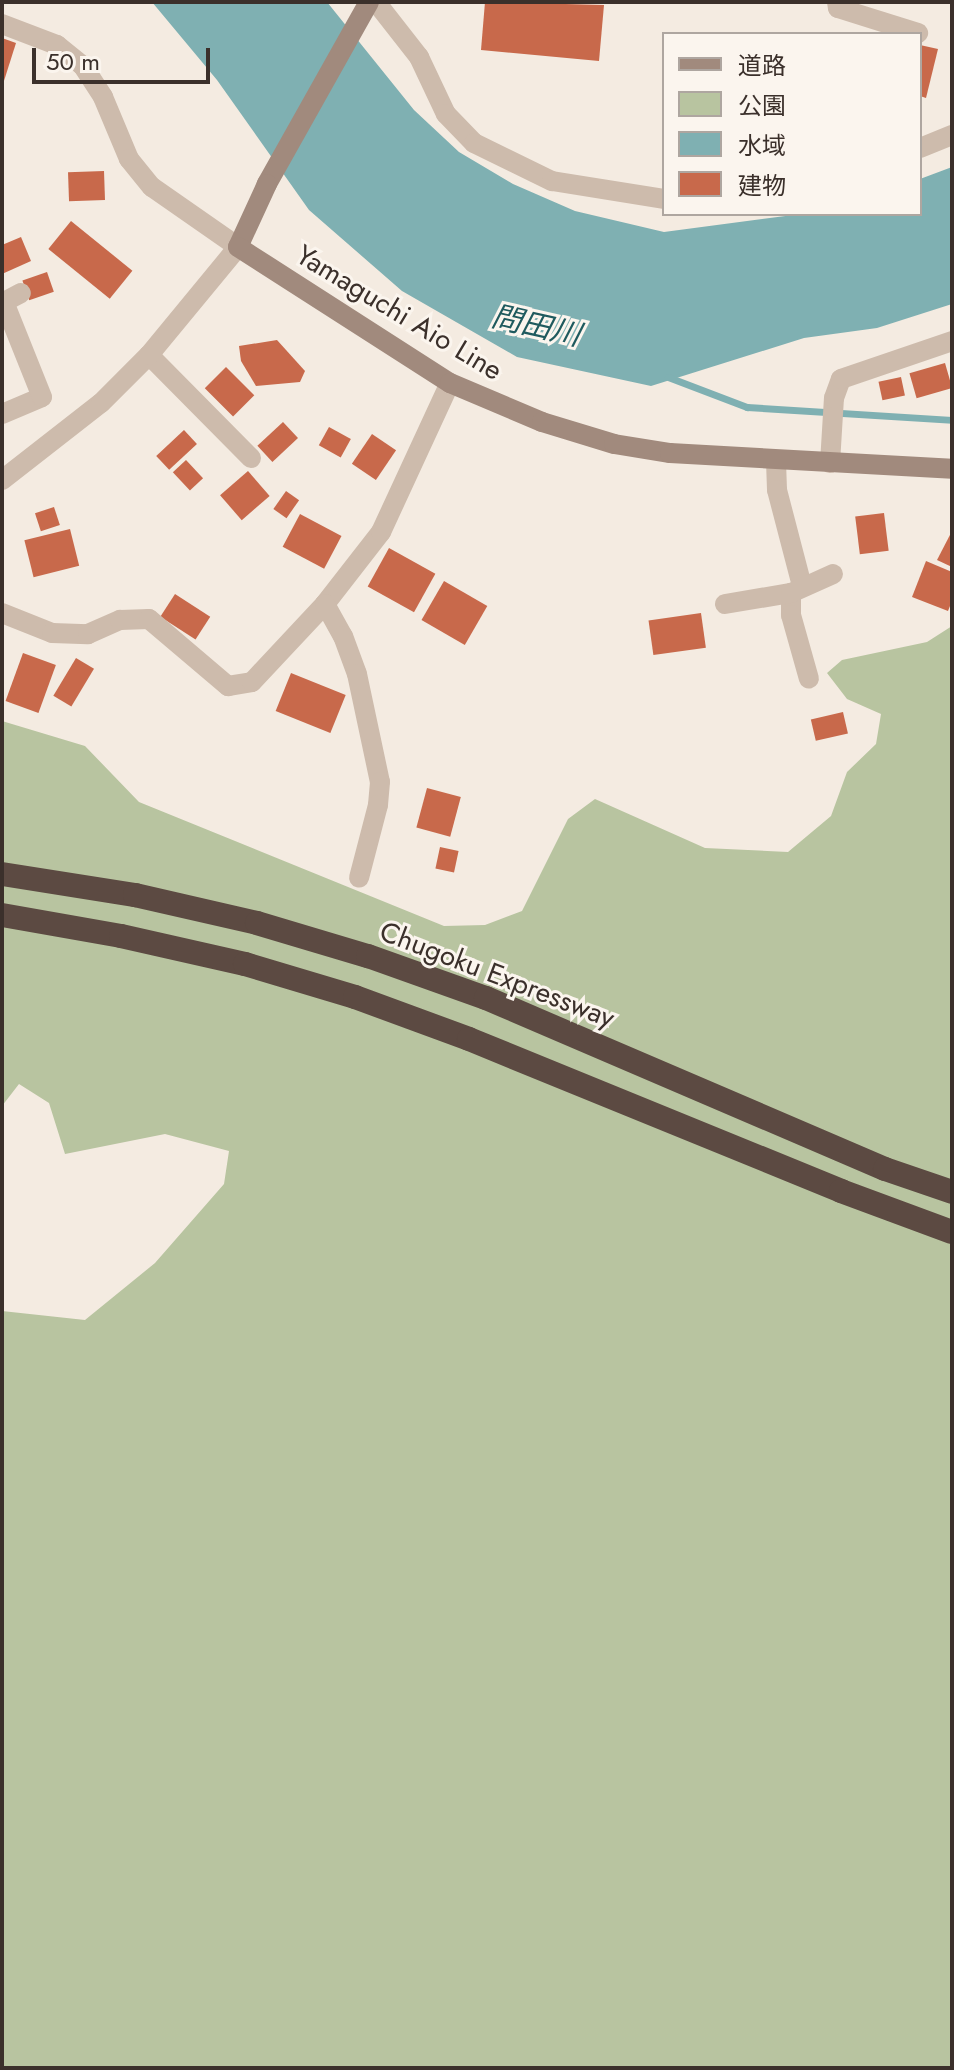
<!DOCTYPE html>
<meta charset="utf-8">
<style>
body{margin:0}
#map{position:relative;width:954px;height:2070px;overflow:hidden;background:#f4ebe1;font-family:Jost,"Noto Sans JP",sans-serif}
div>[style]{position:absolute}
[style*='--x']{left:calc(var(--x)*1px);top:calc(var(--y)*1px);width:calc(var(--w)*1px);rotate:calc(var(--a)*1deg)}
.green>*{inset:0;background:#b8c4a0}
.water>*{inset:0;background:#7fb0b2}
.stream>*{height:7px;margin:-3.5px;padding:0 3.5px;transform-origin:3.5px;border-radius:3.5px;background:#7fb0b2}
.building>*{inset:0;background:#c8694b;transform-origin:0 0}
.minor>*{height:20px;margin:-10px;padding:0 10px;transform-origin:10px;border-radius:10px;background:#cdbbac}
.tertiary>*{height:20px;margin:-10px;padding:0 10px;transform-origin:10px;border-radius:10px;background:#cdbbac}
.secondary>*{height:20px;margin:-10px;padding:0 10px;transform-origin:10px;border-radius:10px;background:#a18a7d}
.motorway>*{height:24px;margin:-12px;padding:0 12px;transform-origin:12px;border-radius:12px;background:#5c4a42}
span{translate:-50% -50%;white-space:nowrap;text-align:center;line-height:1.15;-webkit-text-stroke:6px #fbf5ee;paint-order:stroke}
.street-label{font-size:28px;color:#3b302b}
.water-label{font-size:30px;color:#1f5a5e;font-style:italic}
.frame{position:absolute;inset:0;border:4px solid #3b302b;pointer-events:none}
.legend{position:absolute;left:662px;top:32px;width:260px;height:184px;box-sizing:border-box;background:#fbf5ee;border:2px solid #aea6a0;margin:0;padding:10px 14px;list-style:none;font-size:24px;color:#3b302b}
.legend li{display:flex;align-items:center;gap:16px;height:40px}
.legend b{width:40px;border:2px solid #aea6a0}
.scale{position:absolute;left:32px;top:48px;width:178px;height:36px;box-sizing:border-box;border:4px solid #3b302b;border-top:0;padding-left:10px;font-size:24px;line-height:28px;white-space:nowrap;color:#3b302b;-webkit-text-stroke:6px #fbf5ee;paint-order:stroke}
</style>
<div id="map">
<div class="green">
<i style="clip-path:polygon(952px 626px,952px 2068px,2px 2068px,2px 1311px,85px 1320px,155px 1263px,224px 1184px,229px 1151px,165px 1134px,65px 1154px,49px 1103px,19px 1084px,2px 1106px,2px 721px,85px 746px,139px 802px,444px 926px,485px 925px,522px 911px,568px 819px,595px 799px,705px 848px,788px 852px,831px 816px,847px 772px,876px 744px,881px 714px,847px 699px,827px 673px,842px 660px,927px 642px)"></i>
</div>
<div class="water">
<i style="clip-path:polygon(152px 2px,327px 2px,414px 110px,459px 152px,513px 184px,575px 211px,664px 232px,801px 214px,920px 214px,920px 179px,952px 167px,952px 304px,877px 328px,804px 338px,651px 386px,517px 357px,402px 291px,309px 210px,217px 80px)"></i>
</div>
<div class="stream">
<i style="--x:668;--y:377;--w:85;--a:20.8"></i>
<i style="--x:747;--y:407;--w:205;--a:3.6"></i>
</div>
<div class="building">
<i style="clip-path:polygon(485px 2px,604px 5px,599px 61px,481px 50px)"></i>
<i style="clip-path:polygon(2px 38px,16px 43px,3px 84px,2px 84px)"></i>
<i style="clip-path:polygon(920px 45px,938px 49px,926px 98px,920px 96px)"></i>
<i style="left:104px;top:171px;width:29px;height:36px;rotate:88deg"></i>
<i style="left:71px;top:221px;width:79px;height:36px;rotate:39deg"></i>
<i style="clip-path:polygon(21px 237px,31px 261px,2px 274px,2px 245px)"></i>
<i style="left:47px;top:272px;width:21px;height:26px;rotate:71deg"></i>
<i style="clip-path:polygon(277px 340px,305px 371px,300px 382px,256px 386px,241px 361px,239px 346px)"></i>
<i style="left:945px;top:363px;width:26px;height:37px;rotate:74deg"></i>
<i style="left:226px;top:367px;width:40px;height:30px;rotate:45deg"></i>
<i style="left:901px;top:377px;width:19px;height:23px;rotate:78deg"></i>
<i style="left:283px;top:422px;width:22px;height:35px;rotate:47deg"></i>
<i style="left:329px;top:427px;width:25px;height:21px;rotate:29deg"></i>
<i style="left:184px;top:430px;width:19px;height:38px;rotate:47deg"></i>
<i style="left:372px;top:434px;width:29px;height:36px;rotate:34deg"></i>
<i style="left:186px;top:460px;width:25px;height:18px;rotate:47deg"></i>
<i style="left:248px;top:471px;width:33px;height:37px;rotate:49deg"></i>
<i style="left:286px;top:491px;width:16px;height:22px;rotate:35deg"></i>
<i style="left:54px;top:507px;width:19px;height:20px;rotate:72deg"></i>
<i style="left:884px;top:513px;width:38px;height:29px;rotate:83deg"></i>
<i style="left:300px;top:514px;width:47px;height:37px;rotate:28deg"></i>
<i style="left:70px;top:529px;width:38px;height:47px;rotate:76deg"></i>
<i style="clip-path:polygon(952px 531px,952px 567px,937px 560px)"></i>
<i style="left:389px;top:548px;width:53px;height:44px;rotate:29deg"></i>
<i style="clip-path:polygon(926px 561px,952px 572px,952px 601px,948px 611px,912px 597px)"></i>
<i style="left:444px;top:581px;width:50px;height:45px;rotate:30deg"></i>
<i style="left:175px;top:594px;width:42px;height:27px;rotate:33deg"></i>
<i style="left:701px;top:613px;width:35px;height:53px;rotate:82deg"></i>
<i style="left:23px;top:653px;width:35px;height:51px;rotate:20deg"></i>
<i style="left:76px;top:658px;width:21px;height:44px;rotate:31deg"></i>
<i style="left:291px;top:673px;width:59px;height:41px;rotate:22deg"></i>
<i style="left:843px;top:712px;width:22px;height:33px;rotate:77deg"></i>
<i style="left:427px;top:788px;width:35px;height:41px;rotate:15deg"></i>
<i style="left:440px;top:847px;width:19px;height:22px;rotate:12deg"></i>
</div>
<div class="minor">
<i style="--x:376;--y:2;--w:70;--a:52"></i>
<i style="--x:419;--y:57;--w:63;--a:64.7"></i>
<i style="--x:446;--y:114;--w:40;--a:46"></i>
<i style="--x:474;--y:143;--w:87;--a:26"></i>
<i style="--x:552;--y:181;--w:113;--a:9.1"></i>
<i style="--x:837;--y:2;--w:6;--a:81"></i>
<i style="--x:838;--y:8;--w:84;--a:17.4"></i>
<i style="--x:2;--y:24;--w:59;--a:20.9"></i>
<i style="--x:57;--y:45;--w:33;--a:39"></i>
<i style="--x:83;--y:66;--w:37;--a:57"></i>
<i style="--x:103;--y:97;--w:67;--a:67.2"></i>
<i style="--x:129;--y:159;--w:36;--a:51"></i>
<i style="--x:152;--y:187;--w:105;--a:34.9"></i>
<i style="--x:920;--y:148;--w:35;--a:-22"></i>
<i style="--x:149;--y:355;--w:145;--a:45.3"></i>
<i style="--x:2;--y:414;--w:43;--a:-23"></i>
<i style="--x:42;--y:397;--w:102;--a:-111.8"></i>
<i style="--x:4;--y:302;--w:19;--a:-28"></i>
<i style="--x:776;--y:461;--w:29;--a:88"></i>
<i style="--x:777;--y:490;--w:99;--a:75.4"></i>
<i style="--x:830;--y:463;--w:65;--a:-86.5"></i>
<i style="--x:834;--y:398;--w:20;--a:-70"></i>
<i style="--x:841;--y:379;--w:117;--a:-18.9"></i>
<i style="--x:791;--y:593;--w:22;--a:90"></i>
<i style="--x:791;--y:615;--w:66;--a:74.3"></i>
<i style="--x:325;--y:604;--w:91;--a:-52.1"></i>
<i style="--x:381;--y:532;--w:164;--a:-65.2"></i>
<i style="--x:725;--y:604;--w:67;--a:-9.5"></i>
<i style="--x:791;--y:593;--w:46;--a:-24.3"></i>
<i style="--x:2;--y:613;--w:54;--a:21.8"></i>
<i style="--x:52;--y:633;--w:36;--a:2"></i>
<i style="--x:88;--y:634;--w:35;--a:-24"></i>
<i style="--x:120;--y:620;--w:29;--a:-2"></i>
<i style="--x:149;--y:619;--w:104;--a:40.3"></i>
<i style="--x:228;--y:686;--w:24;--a:-9"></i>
<i style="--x:252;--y:682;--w:107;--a:-46.9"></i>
<i style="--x:325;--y:604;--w:37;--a:61"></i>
<i style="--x:343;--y:636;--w:40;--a:69.8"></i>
<i style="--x:357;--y:674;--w:110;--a:78"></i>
<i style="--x:380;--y:782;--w:23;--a:95"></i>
<i style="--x:378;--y:805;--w:75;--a:104.6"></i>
</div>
<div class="tertiary">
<i style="--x:2;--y:480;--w:125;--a:-37.9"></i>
<i style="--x:101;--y:403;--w:68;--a:-45"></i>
<i style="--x:149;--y:355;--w:140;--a:-50.5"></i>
</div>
<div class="secondary">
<i style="--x:369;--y:2;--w:209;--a:119.3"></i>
<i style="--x:267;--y:184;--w:69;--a:114.7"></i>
<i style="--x:238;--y:247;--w:252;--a:32.7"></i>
<i style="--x:450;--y:383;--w:100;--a:23"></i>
<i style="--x:542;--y:422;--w:75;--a:17"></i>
<i style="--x:614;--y:444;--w:57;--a:9.1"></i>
<i style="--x:670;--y:453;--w:282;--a:3.2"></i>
</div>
<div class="motorway">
<i style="--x:2;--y:874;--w:135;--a:9"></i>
<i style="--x:135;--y:895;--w:125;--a:12.9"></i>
<i style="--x:257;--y:923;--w:116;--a:16.6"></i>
<i style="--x:368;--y:956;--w:125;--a:19.6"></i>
<i style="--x:486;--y:998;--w:434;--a:23.2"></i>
<i style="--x:885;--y:1169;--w:71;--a:18.9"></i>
<i style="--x:2;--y:915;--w:121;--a:10"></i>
<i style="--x:121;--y:936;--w:127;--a:12.7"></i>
<i style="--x:245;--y:964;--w:115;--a:16.7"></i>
<i style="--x:355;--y:997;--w:121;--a:20.2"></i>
<i style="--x:469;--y:1039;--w:402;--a:22.2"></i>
<i style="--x:841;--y:1191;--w:118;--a:20.3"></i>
</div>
<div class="street-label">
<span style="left:399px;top:313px;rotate:31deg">Yamaguchi Aio Line</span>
<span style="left:497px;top:975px;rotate:21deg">Chugoku Expressway</span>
</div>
<div class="water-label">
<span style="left:536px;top:326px;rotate:13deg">問田川</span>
</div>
<div class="frame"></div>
<ul class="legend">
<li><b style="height:10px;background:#a18a7d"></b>道路</li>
<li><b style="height:22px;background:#b8c4a0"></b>公園</li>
<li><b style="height:22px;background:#7fb0b2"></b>水域</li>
<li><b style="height:22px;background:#c8694b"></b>建物</li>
</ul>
<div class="scale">50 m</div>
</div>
